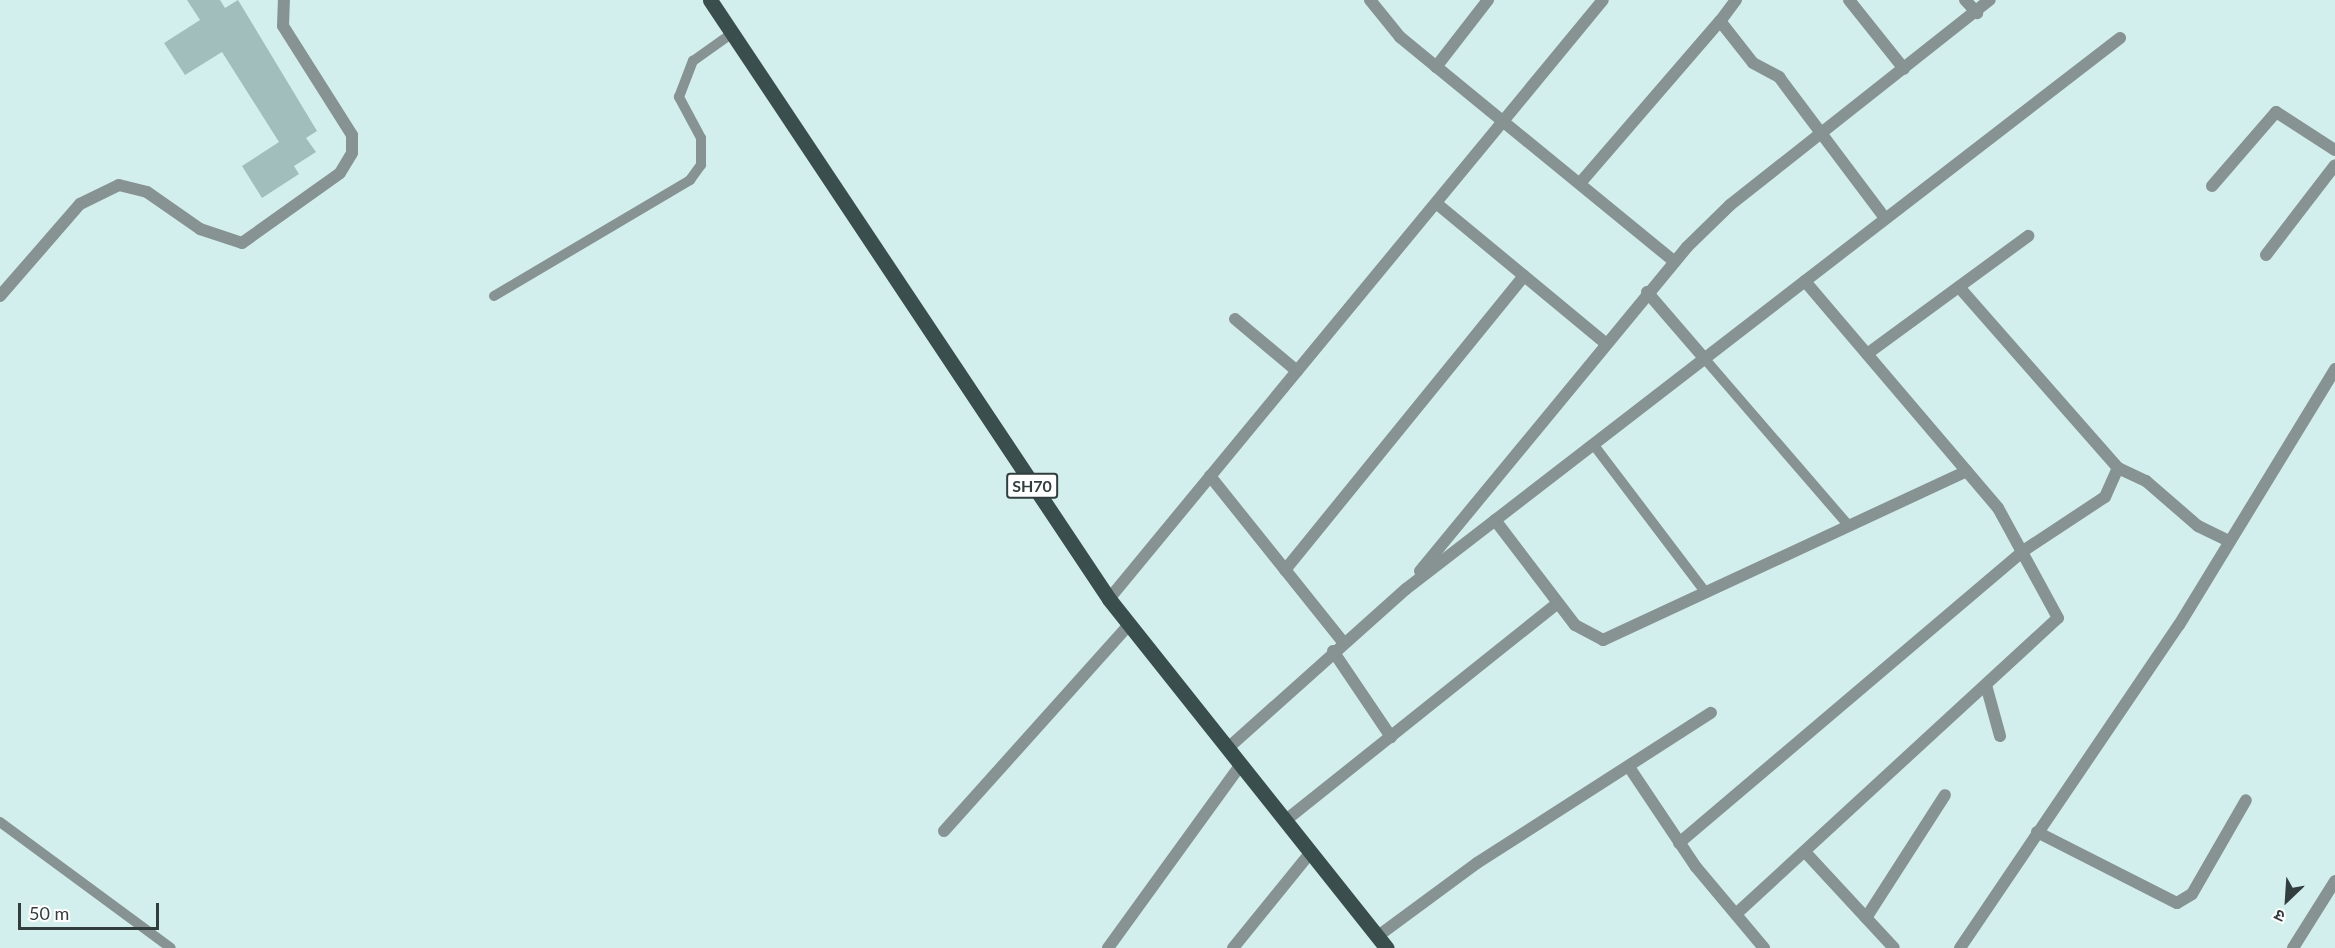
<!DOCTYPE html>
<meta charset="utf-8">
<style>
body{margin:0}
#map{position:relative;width:2335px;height:948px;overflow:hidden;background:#d2efee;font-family:Lato,"Noto Sans Devanagari",sans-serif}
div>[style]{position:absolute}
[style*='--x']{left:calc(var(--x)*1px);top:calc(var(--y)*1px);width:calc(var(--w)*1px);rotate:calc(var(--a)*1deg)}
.building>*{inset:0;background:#a1bdbc}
.service>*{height:10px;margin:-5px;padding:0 5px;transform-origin:5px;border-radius:5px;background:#879392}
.minor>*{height:12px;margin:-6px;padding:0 6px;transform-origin:6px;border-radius:6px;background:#879392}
.tertiary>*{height:12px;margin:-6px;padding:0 6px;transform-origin:6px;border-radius:6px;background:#879392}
.primary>*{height:15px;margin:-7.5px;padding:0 7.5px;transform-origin:7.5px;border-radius:7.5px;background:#394e4d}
span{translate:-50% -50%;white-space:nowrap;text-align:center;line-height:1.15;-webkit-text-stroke:4.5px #fff;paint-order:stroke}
.shield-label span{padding:2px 4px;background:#fff;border:2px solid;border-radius:4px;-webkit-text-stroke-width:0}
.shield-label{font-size:16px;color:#323e3d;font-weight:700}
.north{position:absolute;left:2257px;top:870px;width:60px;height:60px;-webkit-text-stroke:4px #fff;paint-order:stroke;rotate:205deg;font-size:16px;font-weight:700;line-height:24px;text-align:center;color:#323e3d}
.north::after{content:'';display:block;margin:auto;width:21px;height:27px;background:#323e3d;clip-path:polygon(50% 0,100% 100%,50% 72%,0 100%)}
.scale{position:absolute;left:18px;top:903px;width:141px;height:27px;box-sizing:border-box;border:3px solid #323e3d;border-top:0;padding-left:8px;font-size:18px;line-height:21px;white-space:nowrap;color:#323e3d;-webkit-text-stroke:4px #fff;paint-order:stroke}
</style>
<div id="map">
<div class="building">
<i style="clip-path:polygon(187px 0,220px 0,225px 8px,238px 0,317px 131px,306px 138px,316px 152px,294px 166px,299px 174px,262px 198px,242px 166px,279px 142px,222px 52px,185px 75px,164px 43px,200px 20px)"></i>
</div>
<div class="service">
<i style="--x:494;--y:296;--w:228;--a:-30.6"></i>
<i style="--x:690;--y:180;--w:19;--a:-54"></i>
<i style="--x:701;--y:165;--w:27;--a:-90"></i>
<i style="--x:701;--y:138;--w:47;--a:-118.2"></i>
<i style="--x:679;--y:97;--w:39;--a:-69"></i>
<i style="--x:693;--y:61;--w:47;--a:-35.4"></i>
<i style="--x:1704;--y:358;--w:222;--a:49.2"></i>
<i style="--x:1593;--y:444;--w:187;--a:52.8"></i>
<i style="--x:0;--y:822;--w:212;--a:36.4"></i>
</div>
<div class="minor">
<i style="--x:1370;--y:0;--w:48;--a:51"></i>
<i style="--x:1400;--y:37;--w:354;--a:39.3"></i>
<i style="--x:1736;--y:0;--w:26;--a:127"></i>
<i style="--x:1720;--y:21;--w:53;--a:51.8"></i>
<i style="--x:1753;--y:63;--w:30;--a:28"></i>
<i style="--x:1779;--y:77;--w:176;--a:53.1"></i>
<i style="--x:1849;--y:0;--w:88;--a:51.4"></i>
<i style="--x:1965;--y:0;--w:18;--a:47"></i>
<i style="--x:1436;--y:67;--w:85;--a:-52.2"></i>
<i style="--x:1581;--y:182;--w:213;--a:-49.2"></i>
<i style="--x:2212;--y:186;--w:98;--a:-49.1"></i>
<i style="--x:2276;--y:112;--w:70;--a:32.8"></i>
<i style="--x:1436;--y:203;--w:219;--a:39.6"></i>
<i style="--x:2266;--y:255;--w:113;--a:-52.5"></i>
<i style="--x:1959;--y:287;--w:241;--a:48.7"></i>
<i style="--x:2118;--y:468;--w:31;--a:25"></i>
<i style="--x:2146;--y:481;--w:69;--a:40.9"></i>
<i style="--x:2198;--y:526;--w:34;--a:26"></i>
<i style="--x:1647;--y:292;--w:87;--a:49.2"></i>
<i style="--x:0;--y:296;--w:122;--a:-49"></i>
<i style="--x:80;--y:204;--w:43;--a:-26"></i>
<i style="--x:119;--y:185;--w:29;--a:14"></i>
<i style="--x:147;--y:192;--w:65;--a:34.9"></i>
<i style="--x:200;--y:229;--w:44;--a:18.4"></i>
<i style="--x:242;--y:243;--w:120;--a:-35.5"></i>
<i style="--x:340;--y:173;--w:23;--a:-59"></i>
<i style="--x:352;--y:153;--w:18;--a:-90"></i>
<i style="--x:352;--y:135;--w:129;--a:-122.3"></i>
<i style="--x:283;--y:26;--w:26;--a:-88"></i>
<i style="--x:1235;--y:319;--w:81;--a:40"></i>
<i style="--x:1867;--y:354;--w:200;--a:-36.2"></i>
<i style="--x:1210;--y:476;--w:213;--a:51.3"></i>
<i style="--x:1495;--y:520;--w:132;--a:52.7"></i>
<i style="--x:1575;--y:625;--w:32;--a:28"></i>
<i style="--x:1603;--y:640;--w:401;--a:-24.9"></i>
<i style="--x:1285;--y:570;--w:379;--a:-50.9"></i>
<i style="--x:1420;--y:571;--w:420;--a:-50.5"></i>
<i style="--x:1687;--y:247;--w:60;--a:-44.3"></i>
<i style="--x:1730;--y:205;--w:331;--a:-38.3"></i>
<i style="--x:1109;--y:599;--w:776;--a:-50.49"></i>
<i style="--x:1333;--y:651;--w:104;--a:56"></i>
<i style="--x:1986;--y:685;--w:53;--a:74.6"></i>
<i style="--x:1228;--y:748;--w:239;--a:-41.8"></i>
<i style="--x:1406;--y:589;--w:902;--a:-37.66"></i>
<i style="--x:1629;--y:767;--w:120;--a:56.2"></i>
<i style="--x:1696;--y:867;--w:106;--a:50"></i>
<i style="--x:1286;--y:820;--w:347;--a:-38.6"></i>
<i style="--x:944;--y:831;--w:277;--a:-48.1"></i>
<i style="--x:2037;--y:832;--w:157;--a:26.9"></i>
<i style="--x:2177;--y:903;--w:17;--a:-31"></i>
<i style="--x:2192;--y:894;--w:108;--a:-60.1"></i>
<i style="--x:1679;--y:843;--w:451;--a:-40.3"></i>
<i style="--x:2023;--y:551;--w:98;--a:-33.4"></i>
<i style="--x:2105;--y:497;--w:32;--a:-66"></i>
<i style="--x:1806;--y:853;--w:129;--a:47.2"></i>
<i style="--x:1736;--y:914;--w:437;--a:-42.6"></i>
<i style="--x:2058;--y:618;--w:125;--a:-118.6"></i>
<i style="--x:1998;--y:508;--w:298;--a:-130.4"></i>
<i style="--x:1866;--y:918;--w:146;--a:-57.3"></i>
<i style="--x:1378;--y:936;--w:123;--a:-36.4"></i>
<i style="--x:1477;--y:863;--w:278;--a:-32.7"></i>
<i style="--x:1108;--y:948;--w:227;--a:-54.1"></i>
<i style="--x:1233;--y:948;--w:124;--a:-50.9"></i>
<i style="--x:2293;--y:948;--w:79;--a:-57.9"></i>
</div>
<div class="tertiary">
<i style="--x:1960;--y:948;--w:390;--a:-55.9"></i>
<i style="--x:2179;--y:625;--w:300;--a:-58.6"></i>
</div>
<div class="primary">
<i style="--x:710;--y:0;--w:720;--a:56.33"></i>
<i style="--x:1109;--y:599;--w:446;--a:51.5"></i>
</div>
<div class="shield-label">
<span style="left:1032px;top:486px">SH70</span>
</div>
<div class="north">उ</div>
<div class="scale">50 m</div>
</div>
